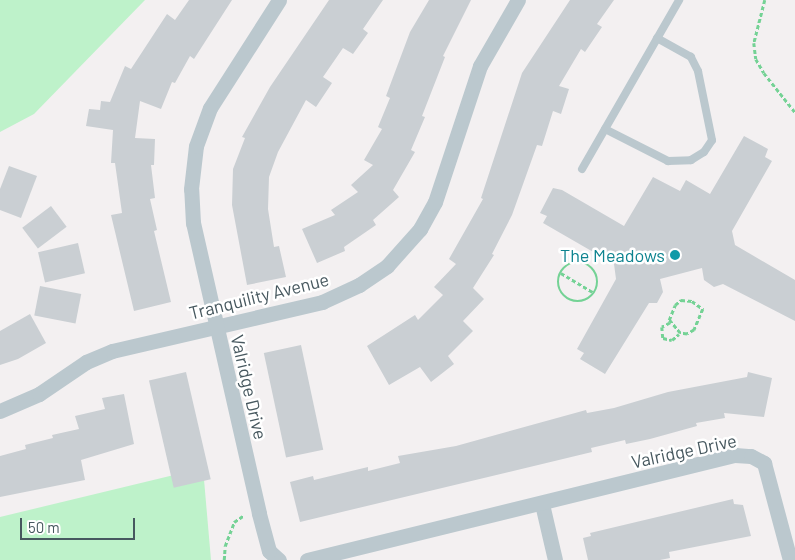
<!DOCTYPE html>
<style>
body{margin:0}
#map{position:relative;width:795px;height:560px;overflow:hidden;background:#f3f0f1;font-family:Barlow,sans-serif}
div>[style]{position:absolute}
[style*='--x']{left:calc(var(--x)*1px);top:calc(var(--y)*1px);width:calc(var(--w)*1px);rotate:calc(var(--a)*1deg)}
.green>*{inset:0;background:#bef2ca}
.building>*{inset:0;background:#cacfd3;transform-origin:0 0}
.path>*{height:2.5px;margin-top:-1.25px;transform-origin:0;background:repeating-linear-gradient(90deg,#74d295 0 4px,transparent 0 6.5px)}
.path>.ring{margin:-1.25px;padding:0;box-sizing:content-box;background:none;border:2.5px solid #74d295;border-radius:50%}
.service>*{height:8px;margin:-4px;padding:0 4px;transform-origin:4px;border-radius:4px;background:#bbc8ce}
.minor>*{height:15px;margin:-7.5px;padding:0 7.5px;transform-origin:7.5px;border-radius:7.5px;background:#bbc8ce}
.dots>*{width:14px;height:14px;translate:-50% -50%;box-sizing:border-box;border:2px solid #fff;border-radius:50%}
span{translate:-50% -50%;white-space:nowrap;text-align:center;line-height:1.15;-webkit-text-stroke:5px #fff;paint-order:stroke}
.culture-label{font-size:18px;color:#0d838f}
.right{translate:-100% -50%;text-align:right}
.street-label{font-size:18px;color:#47585f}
.scale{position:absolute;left:20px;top:518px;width:115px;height:22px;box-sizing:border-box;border:2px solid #47585f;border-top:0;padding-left:6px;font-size:15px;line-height:18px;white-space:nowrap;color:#47585f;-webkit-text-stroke:4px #fff;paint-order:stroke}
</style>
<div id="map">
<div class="green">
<i style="clip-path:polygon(0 0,145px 0,34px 114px,0 132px)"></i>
<i style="clip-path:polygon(203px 468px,211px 560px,0 560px,0 517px)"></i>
</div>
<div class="building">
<i style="clip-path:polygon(189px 0,232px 0,194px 59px,190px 56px,175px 83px,172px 82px,161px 109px,140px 101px,135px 138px,155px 139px,154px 165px,151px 165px,155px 198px,150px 199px,157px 230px,154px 231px,171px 302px,134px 311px,111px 215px,122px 213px,115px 163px,111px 163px,113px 130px,86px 126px,89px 109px,100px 110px,101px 101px,110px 102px,125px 66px,131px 69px,167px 14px,175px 20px)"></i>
<i style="clip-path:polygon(329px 0,383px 0,363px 29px,368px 33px,353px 54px,343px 48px,323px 77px,332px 83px,316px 107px,306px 100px,278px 152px,269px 177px,268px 209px,274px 247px,279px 246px,286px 277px,247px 285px,232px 205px,233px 169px,245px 138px,242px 137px,270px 87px)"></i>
<i style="clip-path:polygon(429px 0,471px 0,443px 56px,445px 57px,422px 116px,425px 117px,411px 150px,415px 152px,393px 190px,399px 197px,373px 220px,376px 225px,344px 247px,345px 251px,317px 263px,302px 229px,335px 215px,331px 210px,358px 192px,351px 185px,373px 165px,364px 160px,382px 129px,378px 127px,390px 98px,386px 96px,410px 32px)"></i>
<i style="clip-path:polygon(570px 0,614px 0,597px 24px,602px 27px,585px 52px,581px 49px,559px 86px,569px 89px,561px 114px,553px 111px,542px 146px,537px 145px,512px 215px,492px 254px,494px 255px,473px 288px,484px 299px,463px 321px,473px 331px,448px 356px,454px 364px,431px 382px,420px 367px,389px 385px,367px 346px,415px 315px,418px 320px,443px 295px,434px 287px,456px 264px,449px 259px,483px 199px,481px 198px,522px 73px)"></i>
<i style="clip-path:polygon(744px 136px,768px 149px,765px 157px,772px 161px,732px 231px,735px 245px,795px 280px,795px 321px,723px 284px,714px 287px,704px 280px,702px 268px,660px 279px,663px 292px,657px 303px,649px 303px,605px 374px,580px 359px,584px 353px,577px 349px,616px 279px,614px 264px,543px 223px,547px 216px,540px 213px,553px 188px,562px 190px,624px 226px,653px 177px,680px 191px,686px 180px,710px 194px)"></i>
<i style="clip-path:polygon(9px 166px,37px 176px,21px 218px,0 210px,0 189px)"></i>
<i style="left:51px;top:206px;width:26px;height:36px;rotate:53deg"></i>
<i style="left:78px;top:243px;width:31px;height:41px;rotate:77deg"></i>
<i style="left:40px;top:286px;width:42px;height:30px;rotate:11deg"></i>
<i style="clip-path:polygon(30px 314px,46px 343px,18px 359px,0 365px,0 331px)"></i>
<i style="left:301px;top:345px;width:107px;height:38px;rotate:78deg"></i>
<i style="left:186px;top:372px;width:110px;height:38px;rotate:77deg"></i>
<i style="clip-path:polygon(748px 372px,772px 378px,764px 417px,724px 413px,725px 418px,696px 423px,697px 426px,650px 439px,626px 444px,625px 440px,591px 448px,592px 452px,300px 522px,290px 482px,313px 476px,314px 480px,368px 467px,368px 471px,400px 463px,398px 456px,456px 446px,586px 410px,587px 413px,614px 408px,668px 392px,747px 377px)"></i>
<i style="clip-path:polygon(124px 394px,134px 444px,81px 460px,85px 480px,0 497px,0 456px,26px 449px,25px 445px,53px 438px,52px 435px,79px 429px,75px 416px,105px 409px,102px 398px)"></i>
<i style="clip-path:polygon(733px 499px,734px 504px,743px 505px,751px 536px,669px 552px,670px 558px,660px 560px,588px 560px,583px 538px,591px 536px,590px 533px)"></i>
</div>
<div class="path">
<i style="--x:765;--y:0;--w:44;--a:104.3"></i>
<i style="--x:754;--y:43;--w:16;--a:83"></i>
<i style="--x:756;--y:59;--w:16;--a:60"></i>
<i style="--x:764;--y:73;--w:50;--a:51.5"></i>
<i class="ring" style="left:558px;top:262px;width:37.5px;height:37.5px"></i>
<i style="--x:561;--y:273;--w:37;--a:31"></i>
<i style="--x:681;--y:300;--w:11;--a:5"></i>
<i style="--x:692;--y:301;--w:14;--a:36"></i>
<i style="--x:703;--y:309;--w:23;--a:113"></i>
<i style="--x:694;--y:330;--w:8;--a:150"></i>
<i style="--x:687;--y:334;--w:7;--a:-172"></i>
<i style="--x:680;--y:333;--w:17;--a:-130"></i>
<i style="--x:669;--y:320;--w:16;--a:-68"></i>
<i style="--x:675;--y:305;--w:8;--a:-40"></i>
<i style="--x:670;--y:323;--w:9;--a:153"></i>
<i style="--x:662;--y:327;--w:11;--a:85"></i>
<i style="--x:663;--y:338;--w:9;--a:13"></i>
<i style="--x:672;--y:340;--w:9;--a:-41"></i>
<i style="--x:224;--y:560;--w:14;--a:-86"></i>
<i style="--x:225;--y:546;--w:26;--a:-69"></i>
<i style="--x:234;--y:522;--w:11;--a:-34"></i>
</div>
<div class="service">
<i style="--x:605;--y:129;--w:71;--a:26.9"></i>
<i style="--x:668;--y:161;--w:23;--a:-2"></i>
<i style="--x:691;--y:160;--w:15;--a:-32"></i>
<i style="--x:704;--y:152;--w:14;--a:-56"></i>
<i style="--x:712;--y:140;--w:70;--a:-101.5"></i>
<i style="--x:698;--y:71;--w:16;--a:-117"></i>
<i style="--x:691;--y:57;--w:39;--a:-151"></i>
<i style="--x:582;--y:169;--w:195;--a:-60.1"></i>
</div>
<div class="minor">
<i style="--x:0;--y:411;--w:43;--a:-23.6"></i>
<i style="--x:39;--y:394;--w:57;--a:-34.2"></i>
<i style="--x:86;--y:362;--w:28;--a:-23"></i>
<i style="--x:112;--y:351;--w:216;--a:-13.1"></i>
<i style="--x:322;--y:302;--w:41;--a:-24.7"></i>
<i style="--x:359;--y:285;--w:34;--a:-34"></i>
<i style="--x:387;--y:266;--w:50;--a:-48.3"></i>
<i style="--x:420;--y:229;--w:31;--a:-61"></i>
<i style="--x:435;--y:202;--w:143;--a:-71.7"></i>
<i style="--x:480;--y:66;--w:76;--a:-60.1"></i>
<i style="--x:542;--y:504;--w:57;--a:76.9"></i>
<i style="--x:279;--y:560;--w:13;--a:-138"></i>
<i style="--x:269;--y:551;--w:39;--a:-105"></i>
<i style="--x:259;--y:513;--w:297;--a:-102.8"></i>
<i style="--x:193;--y:223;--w:34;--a:-93"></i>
<i style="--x:191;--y:189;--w:43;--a:-83.4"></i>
<i style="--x:196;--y:146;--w:40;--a:-69.8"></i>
<i style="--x:210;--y:108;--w:128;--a:-57.4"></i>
<i style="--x:307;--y:560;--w:441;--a:-13.8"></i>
<i style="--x:735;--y:455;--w:16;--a:4"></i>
<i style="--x:751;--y:456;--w:15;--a:28"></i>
<i style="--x:764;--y:463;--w:100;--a:75"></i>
</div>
<div class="dots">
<i style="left:675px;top:255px;background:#0f9aa8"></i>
</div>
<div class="culture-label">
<span class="right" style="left:665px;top:255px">The Meadows</span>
</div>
<div class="street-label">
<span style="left:259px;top:296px;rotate:-14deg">Tranquility Avenue</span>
<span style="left:249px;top:387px;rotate:77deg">Valridge Drive</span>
<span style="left:684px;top:451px;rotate:-12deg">Valridge Drive</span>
</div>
<div class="scale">50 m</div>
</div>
